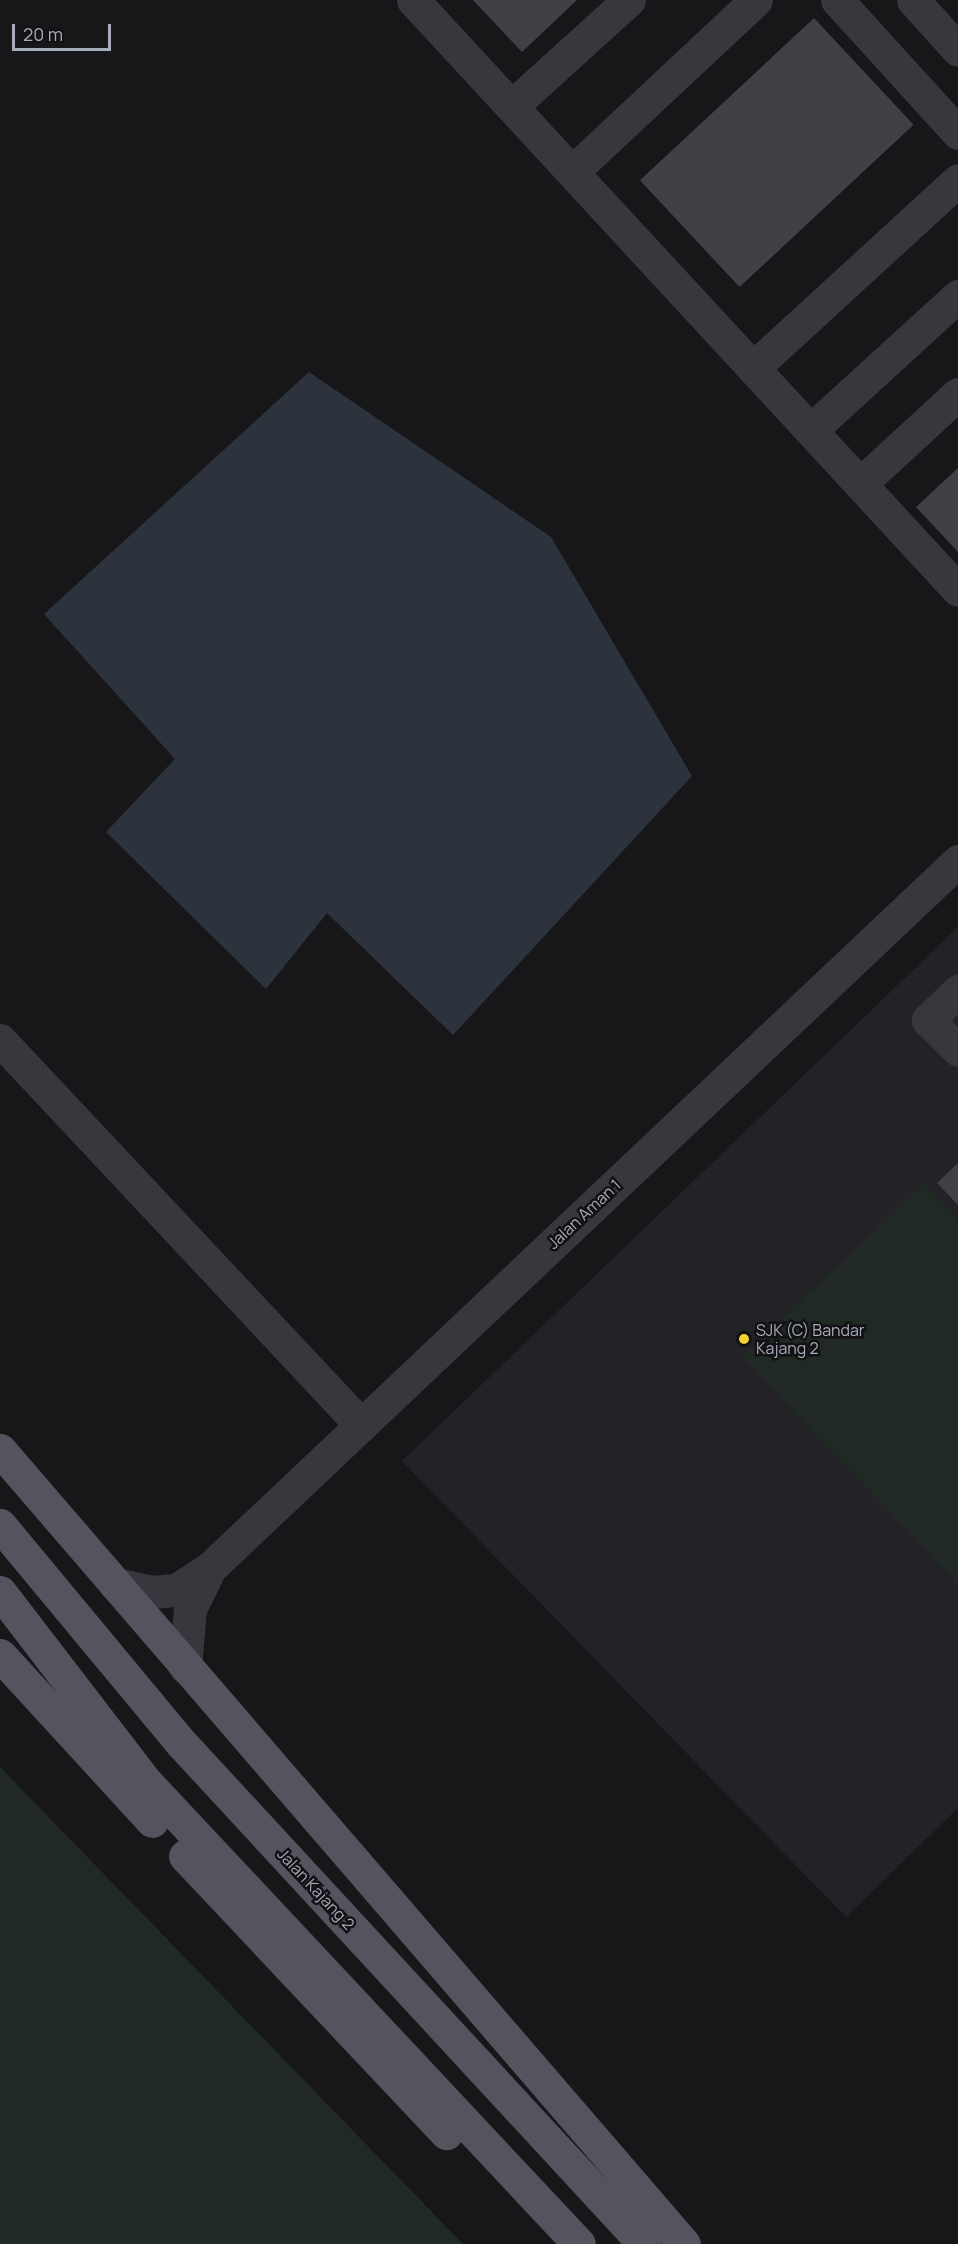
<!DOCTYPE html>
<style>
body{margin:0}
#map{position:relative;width:958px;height:2244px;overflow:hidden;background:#171719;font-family:Manrope,sans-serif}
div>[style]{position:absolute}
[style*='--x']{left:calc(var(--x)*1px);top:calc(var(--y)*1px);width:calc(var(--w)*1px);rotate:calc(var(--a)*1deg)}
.built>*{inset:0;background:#232226}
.green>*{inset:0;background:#202923}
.water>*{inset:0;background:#2c333d}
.building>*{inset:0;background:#414046;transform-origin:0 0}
.minor>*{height:33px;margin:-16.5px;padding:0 16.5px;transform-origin:16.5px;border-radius:16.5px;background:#37383e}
.major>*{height:33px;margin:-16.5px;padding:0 16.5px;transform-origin:16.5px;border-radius:16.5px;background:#53545d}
.dots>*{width:16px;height:16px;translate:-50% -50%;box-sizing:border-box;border:3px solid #121214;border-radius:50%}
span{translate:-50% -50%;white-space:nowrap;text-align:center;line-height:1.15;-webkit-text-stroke:5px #121214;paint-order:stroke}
.street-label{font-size:16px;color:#a8abb9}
.poi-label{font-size:16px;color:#a8abb9}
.left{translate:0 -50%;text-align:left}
.scale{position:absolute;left:12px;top:24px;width:99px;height:27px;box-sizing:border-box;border:3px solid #a8abb9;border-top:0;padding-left:8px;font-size:18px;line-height:21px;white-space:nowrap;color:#a8abb9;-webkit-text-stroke:4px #121214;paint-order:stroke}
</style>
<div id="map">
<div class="built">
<i style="clip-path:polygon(958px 927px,958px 1808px,846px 1917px,402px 1461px)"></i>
</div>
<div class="green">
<i style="clip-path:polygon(924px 1183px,958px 1219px,958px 1584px,742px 1357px)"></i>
<i style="clip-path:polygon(0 1767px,463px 2244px,0 2244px)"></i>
</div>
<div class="water">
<i style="clip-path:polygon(309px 372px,551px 537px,692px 776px,453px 1035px,327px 913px,266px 989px,106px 832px,175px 759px,44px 614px)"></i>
</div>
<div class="building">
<i style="clip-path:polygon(473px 0,577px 0,522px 52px)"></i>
<i style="left:814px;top:18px;width:146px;height:238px;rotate:47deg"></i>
<i style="clip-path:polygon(958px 468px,958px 552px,916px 507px)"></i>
<i style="clip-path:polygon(958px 1163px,958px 1205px,937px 1183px)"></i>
</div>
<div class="minor">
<i style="--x:413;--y:0;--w:803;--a:47.27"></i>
<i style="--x:837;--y:0;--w:180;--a:47.7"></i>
<i style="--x:913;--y:0;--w:67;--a:48"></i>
<i style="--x:512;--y:106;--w:158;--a:-42.2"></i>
<i style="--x:572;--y:172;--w:252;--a:-43.1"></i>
<i style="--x:753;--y:368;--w:278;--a:-42.5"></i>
<i style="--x:811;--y:430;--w:199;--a:-42.4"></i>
<i style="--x:860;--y:484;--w:133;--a:-42.6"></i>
<i style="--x:958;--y:991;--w:42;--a:136"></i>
<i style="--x:928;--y:1020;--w:42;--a:45"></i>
<i style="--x:0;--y:1040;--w:528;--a:46.84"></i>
<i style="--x:115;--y:1584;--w:38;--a:12"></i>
<i style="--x:152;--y:1592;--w:24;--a:-5"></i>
<i style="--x:176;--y:1590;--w:40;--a:-32.9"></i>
<i style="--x:210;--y:1568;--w:1029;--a:-43.39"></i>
<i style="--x:185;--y:1667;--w:58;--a:-85.1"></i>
<i style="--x:190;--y:1609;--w:46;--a:-64"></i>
</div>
<div class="major">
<i style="--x:0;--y:1450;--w:1048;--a:49.26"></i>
<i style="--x:0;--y:1525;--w:285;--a:50.3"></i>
<i style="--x:182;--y:1744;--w:681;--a:47.26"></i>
<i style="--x:0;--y:1592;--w:240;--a:52.5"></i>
<i style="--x:146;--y:1782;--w:633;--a:46.86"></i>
<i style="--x:0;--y:1655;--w:225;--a:47.5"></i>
<i style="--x:185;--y:1856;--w:381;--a:46.7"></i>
</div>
<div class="dots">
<i style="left:744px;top:1339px;background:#f7d130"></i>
</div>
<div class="street-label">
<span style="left:584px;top:1214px;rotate:-43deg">Jalan Aman 1</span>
<span style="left:316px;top:1889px;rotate:47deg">Jalan Kajang 2</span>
</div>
<div class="poi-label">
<span class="left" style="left:756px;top:1339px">SJK (C) Bandar<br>Kajang 2</span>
</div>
<div class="scale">20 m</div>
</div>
